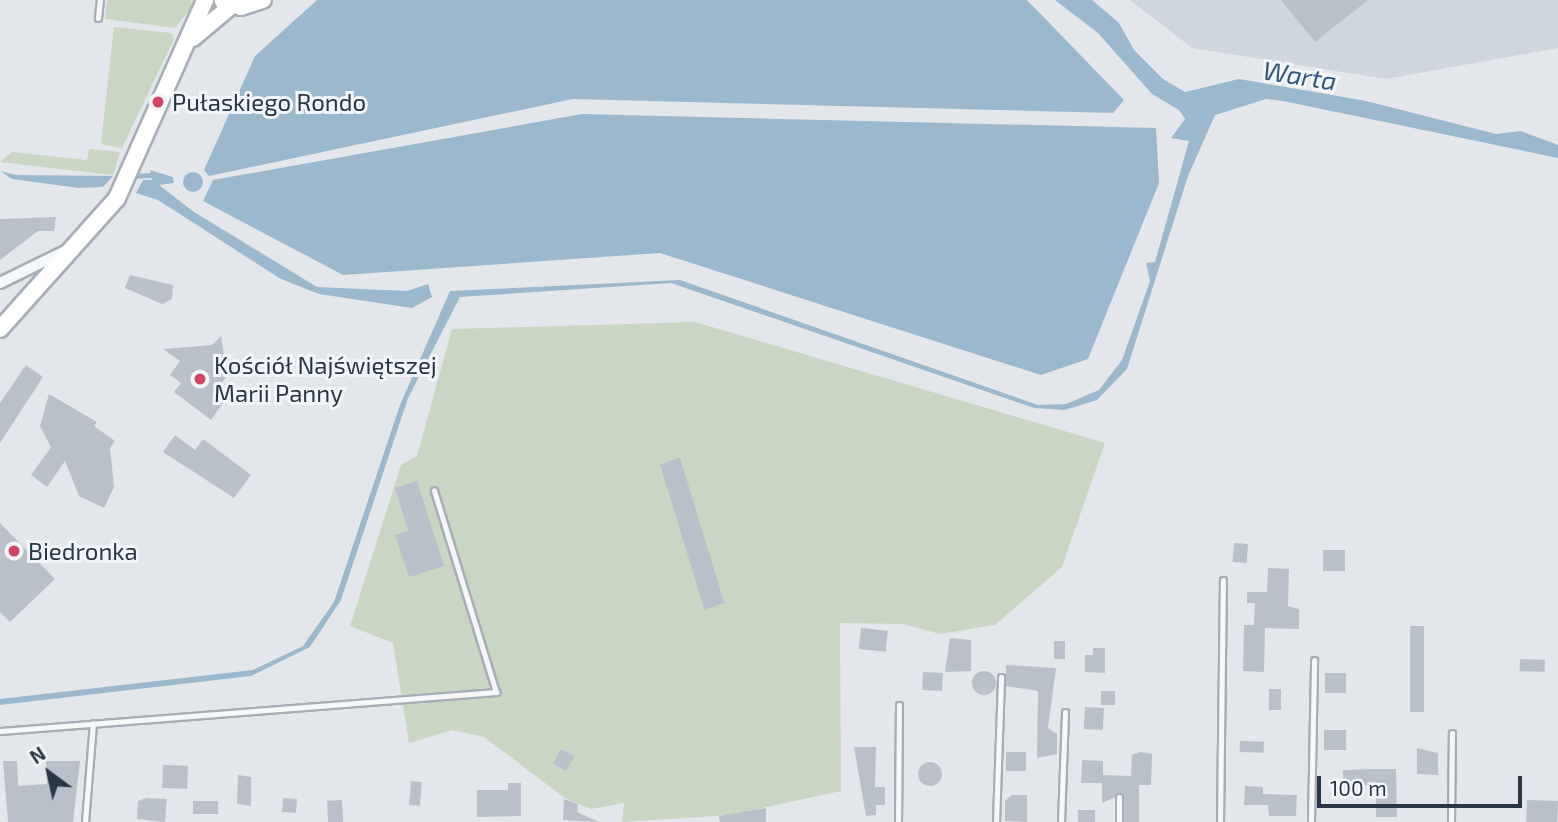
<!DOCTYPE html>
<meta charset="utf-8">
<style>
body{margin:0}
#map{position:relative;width:1558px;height:822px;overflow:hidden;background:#e3e7eb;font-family:"Exo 2",sans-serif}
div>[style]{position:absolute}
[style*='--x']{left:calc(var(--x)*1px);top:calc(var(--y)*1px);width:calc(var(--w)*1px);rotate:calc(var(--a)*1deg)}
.built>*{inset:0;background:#d0d6de}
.green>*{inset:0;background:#c9d6c3}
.water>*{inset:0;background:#9cb8cd}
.round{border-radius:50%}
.stream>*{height:4.5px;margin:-2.25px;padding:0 2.25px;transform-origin:2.25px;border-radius:2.25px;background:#9cb8cd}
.building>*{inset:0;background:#b9c0ca;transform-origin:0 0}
.roads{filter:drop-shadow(2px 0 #a7aeb6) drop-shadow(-2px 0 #a7aeb6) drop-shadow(0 2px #a7aeb6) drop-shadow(0 -2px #a7aeb6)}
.service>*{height:5px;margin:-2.5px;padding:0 2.5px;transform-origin:2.5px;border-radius:2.5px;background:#f6f7f9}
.minor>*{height:10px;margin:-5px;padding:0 5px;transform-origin:5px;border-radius:5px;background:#f6f7f9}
.secondary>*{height:16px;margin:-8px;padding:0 8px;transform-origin:8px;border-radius:8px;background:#fff}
.dots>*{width:19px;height:19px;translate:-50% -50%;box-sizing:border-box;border:4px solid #f3f6f9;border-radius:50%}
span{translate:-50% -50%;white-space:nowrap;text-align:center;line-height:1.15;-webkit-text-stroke:6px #f3f6f9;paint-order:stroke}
.poi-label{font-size:24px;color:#293645}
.left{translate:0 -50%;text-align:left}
.water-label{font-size:26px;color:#31587b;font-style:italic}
.north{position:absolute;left:14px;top:738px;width:70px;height:70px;-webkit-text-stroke:5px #f3f6f9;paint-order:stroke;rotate:327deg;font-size:19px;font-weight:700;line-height:28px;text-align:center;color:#293645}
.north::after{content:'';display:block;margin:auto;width:24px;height:32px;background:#293645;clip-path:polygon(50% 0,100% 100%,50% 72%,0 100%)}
.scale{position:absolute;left:1317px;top:776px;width:205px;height:32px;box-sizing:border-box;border:4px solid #293645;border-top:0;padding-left:9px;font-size:21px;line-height:24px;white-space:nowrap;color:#293645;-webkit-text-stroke:5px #f3f6f9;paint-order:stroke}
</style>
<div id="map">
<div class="built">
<i style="clip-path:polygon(1130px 0,1558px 0,1558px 48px,1386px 79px,1192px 48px)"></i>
</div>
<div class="green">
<i style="clip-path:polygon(107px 0,191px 0,192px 7px,175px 28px,105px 19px)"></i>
<i style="clip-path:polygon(114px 27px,171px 33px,174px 39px,122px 148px,101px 144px)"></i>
<i style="clip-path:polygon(89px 149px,120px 152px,113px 175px,0 162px,12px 152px,87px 160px)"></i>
<i style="clip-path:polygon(695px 322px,1105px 443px,1062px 567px,995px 625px,940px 634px,903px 624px,840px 623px,841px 791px,730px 815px,622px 822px,624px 803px,591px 809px,565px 798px,484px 737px,452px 730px,409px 743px,393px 643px,350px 626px,401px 465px,417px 456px,452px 329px)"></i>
</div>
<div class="water">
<i style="clip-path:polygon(317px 0,1027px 0,1124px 100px,1113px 113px,573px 99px,209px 176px,204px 170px,255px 56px)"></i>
<i style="clip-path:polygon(1055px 0,1092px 0,1119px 23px,1134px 50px,1163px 79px,1185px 92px,1239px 79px,1366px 101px,1496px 134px,1521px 131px,1558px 145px,1558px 158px,1283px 101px,1266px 99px,1215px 115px,1188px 176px,1127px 369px,1097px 400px,1065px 410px,1034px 408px,671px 283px,460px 297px,408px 398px,341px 600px,310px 647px,251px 676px,0 705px,0 699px,253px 670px,303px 646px,334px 602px,400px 405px,450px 291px,680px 280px,1038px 405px,1066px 404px,1099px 390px,1122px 360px,1150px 281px,1146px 263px,1155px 262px,1189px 141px,1171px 138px,1185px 119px,1179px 110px,1152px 94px,1098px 33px)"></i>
<i style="clip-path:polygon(582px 114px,1156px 128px,1159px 183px,1088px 359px,1041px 375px,660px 253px,343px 275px,203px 201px,213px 180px)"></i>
<i style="clip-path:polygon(150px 170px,173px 177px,174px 183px,159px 185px,194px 212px,317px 287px,407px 291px,428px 284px,432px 297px,412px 308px,319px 294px,281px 279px,158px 200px,136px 193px,143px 180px,152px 180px)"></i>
<i style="clip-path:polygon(0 171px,16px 175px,113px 176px,103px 187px,79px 188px,12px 179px)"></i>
<i class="round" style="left:183px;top:172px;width:20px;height:20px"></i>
</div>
<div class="stream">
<i style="--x:131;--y:176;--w:19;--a:-3"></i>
</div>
<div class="building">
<i style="clip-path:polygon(1281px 0,1368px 0,1315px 42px)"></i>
<i style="clip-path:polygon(56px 217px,54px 231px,38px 231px,0 260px,0 219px)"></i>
<i style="clip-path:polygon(130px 275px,173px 285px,172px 299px,162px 304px,125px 288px)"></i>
<i style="clip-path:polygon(221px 336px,227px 376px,219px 386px,223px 403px,211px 420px,174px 392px,181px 383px,170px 375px,180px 361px,163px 349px,212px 345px)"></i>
<i style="clip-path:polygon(26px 365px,43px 377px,0 443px,0 403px)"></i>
<i style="clip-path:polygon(49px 394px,97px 422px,94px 426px,115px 441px,110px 448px,114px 487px,104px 508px,79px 496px,65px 461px,47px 487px,31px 475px,51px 447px,40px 426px)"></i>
<i style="clip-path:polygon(175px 435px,195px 450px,203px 439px,251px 475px,234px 498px,163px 452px)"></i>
<i style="left:680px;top:458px;width:152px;height:21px;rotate:73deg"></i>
<i style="clip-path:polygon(417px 481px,444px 566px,409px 577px,395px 535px,408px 531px,395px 488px)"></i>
<i style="clip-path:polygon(0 523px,55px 579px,10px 622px,0 612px)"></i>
<i style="left:1234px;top:543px;width:14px;height:19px;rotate:4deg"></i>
<i style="left:1323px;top:550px;width:22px;height:21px"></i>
<i style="clip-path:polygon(1268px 568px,1289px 569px,1288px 606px,1299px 609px,1299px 629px,1265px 628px,1264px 672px,1243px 671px,1244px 625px,1254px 625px,1255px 603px,1247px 603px,1247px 592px,1267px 592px)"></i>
<i style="left:1410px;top:626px;width:14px;height:86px"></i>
<i style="left:861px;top:628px;width:27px;height:21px;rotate:6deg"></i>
<i style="clip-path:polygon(950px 638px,971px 640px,971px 671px,945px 672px)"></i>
<i style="left:1054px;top:641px;width:11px;height:18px"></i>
<i style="clip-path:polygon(1093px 648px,1105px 648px,1105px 673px,1085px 672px,1085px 655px,1093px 655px)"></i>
<i style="left:1520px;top:659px;width:25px;height:12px;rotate:2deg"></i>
<i style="clip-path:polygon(1006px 665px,1056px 668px,1048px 728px,1057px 734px,1057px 754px,1037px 758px,1038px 691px,1006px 686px)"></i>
<i class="round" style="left:972px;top:671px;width:24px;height:24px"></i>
<i style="left:943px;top:673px;width:18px;height:20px;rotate:93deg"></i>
<i style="left:1325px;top:673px;width:21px;height:20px"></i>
<i style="left:1269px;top:689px;width:12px;height:21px"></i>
<i style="left:1115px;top:691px;width:14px;height:14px;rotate:90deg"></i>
<i style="left:1085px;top:707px;width:19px;height:22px;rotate:3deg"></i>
<i style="left:1324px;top:730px;width:22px;height:20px"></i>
<i style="left:1240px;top:741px;width:24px;height:11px;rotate:2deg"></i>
<i style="clip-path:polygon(854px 747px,876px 747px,875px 787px,885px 787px,885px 805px,876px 805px,876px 815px,866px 816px)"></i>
<i style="clip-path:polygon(1417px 748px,1438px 753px,1438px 775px,1417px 774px)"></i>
<i style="left:561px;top:749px;width:15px;height:17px;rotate:28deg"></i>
<i style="left:1006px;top:752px;width:20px;height:19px"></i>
<i style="clip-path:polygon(1140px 752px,1152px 754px,1151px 785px,1139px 785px,1139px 822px,1124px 822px,1123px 794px,1102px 803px,1102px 783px,1081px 783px,1082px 760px,1103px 761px,1103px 775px,1131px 776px,1132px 755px)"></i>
<i style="clip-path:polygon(3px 761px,17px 761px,18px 786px,47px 784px,46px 761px,80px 761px,73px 822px,8px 822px)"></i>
<i class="round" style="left:918px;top:762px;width:24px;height:24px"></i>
<i style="left:163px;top:765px;width:25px;height:23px;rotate:2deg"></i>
<i style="clip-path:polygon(1376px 769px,1396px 769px,1397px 817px,1376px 817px,1376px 785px,1343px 786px,1343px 770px)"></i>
<i style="clip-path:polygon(238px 775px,251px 777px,251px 806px,237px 804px)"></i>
<i style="left:411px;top:781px;width:11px;height:24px;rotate:5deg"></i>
<i style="clip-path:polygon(508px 783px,521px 783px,521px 816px,477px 817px,477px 790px,508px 790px)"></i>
<i style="clip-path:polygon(1245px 786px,1263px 787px,1263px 794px,1297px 795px,1296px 816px,1269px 816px,1268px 805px,1244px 805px)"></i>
<i style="clip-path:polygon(1012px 795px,1027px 795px,1027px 822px,1005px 821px,1005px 801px)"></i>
<i style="clip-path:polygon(147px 798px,167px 799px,165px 822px,137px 819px,138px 801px)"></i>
<i style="left:283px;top:798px;width:14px;height:14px;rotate:4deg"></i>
<i style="clip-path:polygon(564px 799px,578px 804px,577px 812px,599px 822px,563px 820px)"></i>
<i style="left:342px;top:800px;width:22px;height:15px;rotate:87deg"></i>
<i style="left:1527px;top:800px;width:31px;height:22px;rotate:2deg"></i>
<i style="left:193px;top:801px;width:25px;height:13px"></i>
<i style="clip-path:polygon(766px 808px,766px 822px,720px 822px,719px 816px)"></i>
<i style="left:1078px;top:810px;width:17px;height:12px"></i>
</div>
<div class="roads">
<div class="service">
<i style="--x:98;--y:18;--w:18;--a:-84"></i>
<i style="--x:0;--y:731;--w:498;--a:-4.5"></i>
<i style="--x:496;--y:692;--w:211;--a:-107.1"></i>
<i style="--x:85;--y:822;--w:99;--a:-85.4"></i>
<i style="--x:898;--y:822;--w:117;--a:-89.5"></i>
<i style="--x:996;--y:822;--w:145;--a:-88"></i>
<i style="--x:1061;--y:822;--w:110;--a:-87.9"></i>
<i style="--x:1119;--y:822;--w:25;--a:-90"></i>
<i style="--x:1220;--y:822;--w:242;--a:-89.3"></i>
<i style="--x:1311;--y:822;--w:162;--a:-88.9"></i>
<i style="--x:1451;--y:822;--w:89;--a:-89.4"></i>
</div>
<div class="minor">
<i style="--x:0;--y:283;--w:79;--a:-26.2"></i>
</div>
<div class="secondary">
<i style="--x:223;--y:1;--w:19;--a:18"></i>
<i style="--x:241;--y:7;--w:23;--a:-18"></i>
<i style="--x:193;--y:38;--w:51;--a:-40.2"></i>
<i style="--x:0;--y:329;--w:176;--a:-48.2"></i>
<i style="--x:117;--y:198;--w:217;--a:-66"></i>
</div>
</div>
<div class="dots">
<i style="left:158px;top:102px;background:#d54365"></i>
<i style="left:200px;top:379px;background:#d54365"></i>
<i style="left:14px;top:551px;background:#d54365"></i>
</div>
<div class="poi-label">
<span class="left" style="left:172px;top:102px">Pułaskiego Rondo</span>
<span class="left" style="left:214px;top:379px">Kościół Najświętszej<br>Marii Panny</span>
<span class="left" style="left:28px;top:551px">Biedronka</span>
</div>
<div class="water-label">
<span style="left:1300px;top:75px;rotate:9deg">Warta</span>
</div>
<div class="north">N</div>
<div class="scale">100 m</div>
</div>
